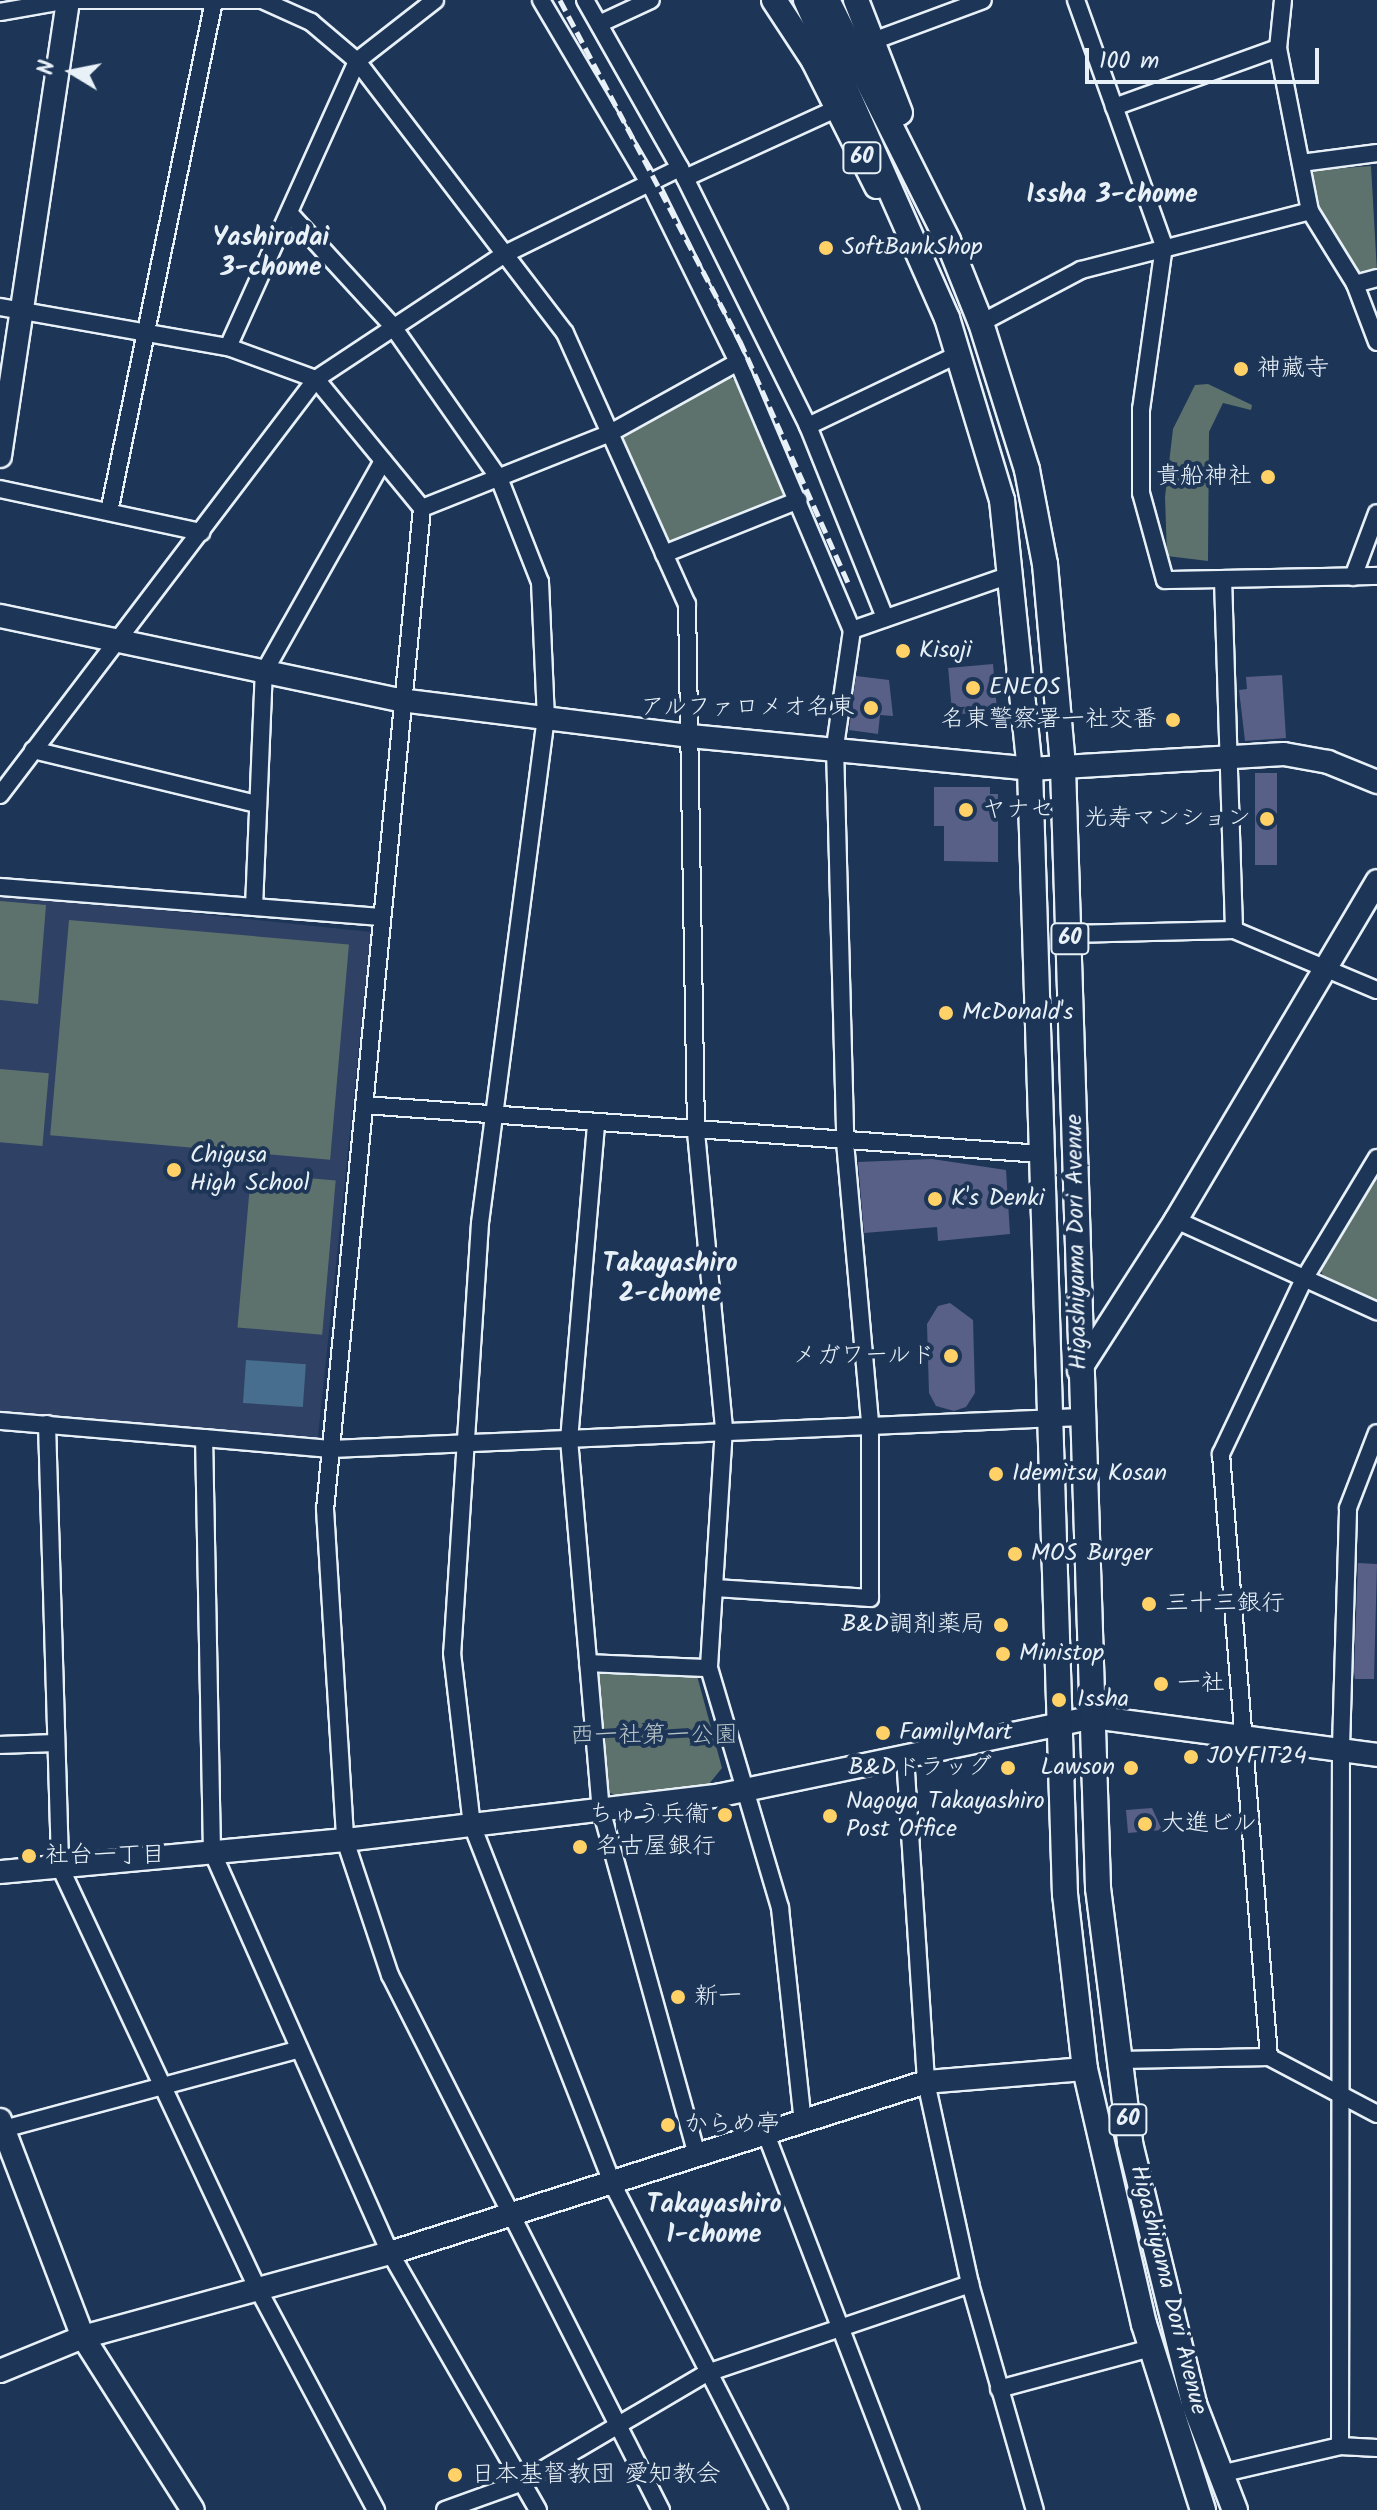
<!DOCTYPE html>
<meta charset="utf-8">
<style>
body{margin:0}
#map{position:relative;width:1377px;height:2510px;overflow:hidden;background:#1d3557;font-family:Kalam,"Klee One",sans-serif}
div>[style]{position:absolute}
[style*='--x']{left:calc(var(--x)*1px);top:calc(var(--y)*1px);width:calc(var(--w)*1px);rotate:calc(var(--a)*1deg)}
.built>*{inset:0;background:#2f4265;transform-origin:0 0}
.green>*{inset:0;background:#5d726d;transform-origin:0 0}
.water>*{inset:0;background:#476e8f;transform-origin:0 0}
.building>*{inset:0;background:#586087;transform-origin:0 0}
.roads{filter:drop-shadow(2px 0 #e8f1f8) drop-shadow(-2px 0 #e8f1f8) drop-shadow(0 2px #e8f1f8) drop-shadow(0 -2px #e8f1f8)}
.street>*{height:16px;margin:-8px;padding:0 8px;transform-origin:8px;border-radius:8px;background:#1d3557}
.secondary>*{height:22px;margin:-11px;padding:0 11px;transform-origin:11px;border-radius:11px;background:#1d3557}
.primary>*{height:24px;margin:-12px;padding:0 12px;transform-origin:12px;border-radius:12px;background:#1d3557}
.rail>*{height:5px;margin-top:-2.5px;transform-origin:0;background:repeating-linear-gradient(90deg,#e8f1f8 0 12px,transparent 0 18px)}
.dots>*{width:22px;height:22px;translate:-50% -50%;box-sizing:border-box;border:4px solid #1d3557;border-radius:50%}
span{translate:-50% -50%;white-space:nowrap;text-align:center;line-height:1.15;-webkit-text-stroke:8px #1d3557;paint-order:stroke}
.shield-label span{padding:2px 6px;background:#1d3557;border:2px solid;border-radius:6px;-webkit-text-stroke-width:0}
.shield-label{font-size:22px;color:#e8f1f8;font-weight:700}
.poi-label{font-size:24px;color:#e8f1f8}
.left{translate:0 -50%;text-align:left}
.right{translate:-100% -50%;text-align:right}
.street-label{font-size:24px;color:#e8f1f8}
.park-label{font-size:24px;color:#b7c5c7}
.neighbourhood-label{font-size:26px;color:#e8f1f8;font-weight:700}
.north{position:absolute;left:32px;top:32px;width:80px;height:80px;-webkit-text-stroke:6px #1d3557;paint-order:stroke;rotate:280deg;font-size:22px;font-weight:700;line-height:32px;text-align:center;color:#e8f1f8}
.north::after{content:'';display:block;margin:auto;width:28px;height:36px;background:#e8f1f8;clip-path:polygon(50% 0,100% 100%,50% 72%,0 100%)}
.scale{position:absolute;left:1085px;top:48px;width:234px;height:36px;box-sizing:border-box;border:4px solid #e8f1f8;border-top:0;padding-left:10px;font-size:24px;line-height:28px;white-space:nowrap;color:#e8f1f8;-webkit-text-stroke:6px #1d3557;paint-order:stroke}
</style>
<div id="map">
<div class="built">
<i style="left:0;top:893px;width:373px;height:519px;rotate:6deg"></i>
</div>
<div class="green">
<i style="clip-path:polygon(1371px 166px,1377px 272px,1357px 273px,1315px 209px,1311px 175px,1316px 170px)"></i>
<i style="clip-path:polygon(727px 376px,735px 380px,786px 499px,669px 545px,620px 440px)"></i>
<i style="clip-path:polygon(1208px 384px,1252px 405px,1251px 410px,1223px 403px,1209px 432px,1208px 561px,1167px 556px,1165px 497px,1173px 429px,1195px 385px)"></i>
<i style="clip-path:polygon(0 901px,46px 905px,38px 1004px,0 1000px)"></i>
<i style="left:69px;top:920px;width:281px;height:216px;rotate:5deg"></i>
<i style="left:0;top:1069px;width:49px;height:73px;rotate:5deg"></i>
<i style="clip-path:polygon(1377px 1170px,1377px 1302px,1324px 1278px,1319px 1266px)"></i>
<i style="left:251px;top:1173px;width:85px;height:155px;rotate:5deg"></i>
<i style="clip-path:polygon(599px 1668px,696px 1672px,722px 1768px,709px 1784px,616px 1796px,605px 1790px,594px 1672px)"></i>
</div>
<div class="water">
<i style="left:246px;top:1360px;width:60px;height:43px;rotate:4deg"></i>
</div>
<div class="building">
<i style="left:993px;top:664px;width:47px;height:45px;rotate:85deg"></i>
<i style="clip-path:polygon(1282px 675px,1286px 738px,1245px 741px,1239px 690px,1247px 689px,1246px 677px)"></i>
<i style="clip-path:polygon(856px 676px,889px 680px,893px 716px,880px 715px,878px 734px,849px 730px)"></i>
<i style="left:1255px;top:773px;width:22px;height:92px"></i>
<i style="clip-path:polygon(934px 787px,990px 787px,990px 794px,998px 794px,998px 862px,944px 861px,944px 826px,934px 826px)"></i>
<i style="clip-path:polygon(932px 1159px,1006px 1170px,1010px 1234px,938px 1241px,937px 1227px,864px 1233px,858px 1162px)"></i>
<i style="clip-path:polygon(950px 1303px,973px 1320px,975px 1393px,966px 1407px,954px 1411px,936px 1406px,929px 1393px,927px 1324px,938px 1306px)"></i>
<i style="clip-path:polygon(1358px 1563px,1377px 1564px,1374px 1679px,1355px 1679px,1354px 1672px)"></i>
<i style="clip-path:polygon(1152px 1808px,1162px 1830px,1128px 1833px,1126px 1810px)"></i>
</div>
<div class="roads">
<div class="street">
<i style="--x:541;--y:0;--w:216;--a:59.4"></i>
<i style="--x:651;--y:186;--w:196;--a:63.7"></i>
<i style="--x:738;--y:362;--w:291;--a:67"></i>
<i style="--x:852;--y:630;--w:118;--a:98.3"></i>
<i style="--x:835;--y:747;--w:395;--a:88.5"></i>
<i style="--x:845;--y:1142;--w:283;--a:84.9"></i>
<i style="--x:870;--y:1424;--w:174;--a:90"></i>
<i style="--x:870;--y:1598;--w:155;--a:-176.3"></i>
<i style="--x:585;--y:0;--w:193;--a:60.5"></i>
<i style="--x:680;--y:168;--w:288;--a:63.6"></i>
<i style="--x:808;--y:426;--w:207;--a:68.1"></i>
<i style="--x:1076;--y:0;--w:261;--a:70.3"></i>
<i style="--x:1164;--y:246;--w:165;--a:98"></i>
<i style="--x:1141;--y:409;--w:84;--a:90"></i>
<i style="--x:1141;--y:493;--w:90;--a:74.6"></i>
<i style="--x:1165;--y:580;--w:212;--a:-1.1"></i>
<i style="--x:1283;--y:0;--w:48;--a:95.9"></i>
<i style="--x:1278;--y:48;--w:166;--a:78.9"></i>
<i style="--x:1310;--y:211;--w:86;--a:58.3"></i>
<i style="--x:1355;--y:284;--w:62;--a:69.2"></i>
<i style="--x:0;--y:12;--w:69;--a:-10"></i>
<i style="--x:68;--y:0;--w:194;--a:0"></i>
<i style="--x:262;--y:0;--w:54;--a:24.2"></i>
<i style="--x:311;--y:22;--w:60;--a:40.3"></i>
<i style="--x:357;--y:61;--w:342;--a:52.6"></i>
<i style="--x:565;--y:333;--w:297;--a:65.8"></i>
<i style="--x:687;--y:604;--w:528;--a:89.02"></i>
<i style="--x:696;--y:1132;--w:297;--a:84.6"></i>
<i style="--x:724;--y:1428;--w:240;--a:93.6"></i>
<i style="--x:709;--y:1668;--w:250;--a:73.5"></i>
<i style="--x:780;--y:1908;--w:215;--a:83.9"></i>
<i style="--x:599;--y:24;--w:57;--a:-24.8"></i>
<i style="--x:873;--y:41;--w:117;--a:-20.4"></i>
<i style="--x:1114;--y:107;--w:174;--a:-19.8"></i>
<i style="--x:1301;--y:163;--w:77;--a:-7.5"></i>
<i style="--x:685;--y:178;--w:166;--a:-24.6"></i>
<i style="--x:291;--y:215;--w:148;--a:47.5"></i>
<i style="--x:391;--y:324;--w:188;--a:55"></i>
<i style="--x:499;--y:478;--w:112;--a:68.5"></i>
<i style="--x:540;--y:582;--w:135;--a:87.5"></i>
<i style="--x:546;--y:717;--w:510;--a:97.43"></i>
<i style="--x:480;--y:1223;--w:431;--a:93.7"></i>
<i style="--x:452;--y:1653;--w:173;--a:83.4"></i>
<i style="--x:472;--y:1825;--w:384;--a:68.6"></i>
<i style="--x:612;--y:2183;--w:367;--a:62.9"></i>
<i style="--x:1355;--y:284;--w:23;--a:-15"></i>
<i style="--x:0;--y:307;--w:231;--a:10"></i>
<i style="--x:228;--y:347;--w:94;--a:20"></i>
<i style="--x:316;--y:379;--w:167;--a:50.6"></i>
<i style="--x:422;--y:508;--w:1006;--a:95.53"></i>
<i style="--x:325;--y:1509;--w:332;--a:86.5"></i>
<i style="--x:345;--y:1840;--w:142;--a:71.6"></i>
<i style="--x:390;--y:1975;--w:600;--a:63.14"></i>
<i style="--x:981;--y:323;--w:113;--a:-27.9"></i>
<i style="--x:1081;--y:270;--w:236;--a:-14.4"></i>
<i style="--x:228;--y:347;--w:314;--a:-65.7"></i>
<i style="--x:357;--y:61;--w:99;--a:-38"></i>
<i style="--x:808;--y:426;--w:165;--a:-25.5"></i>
<i style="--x:0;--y:489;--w:206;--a:12.1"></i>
<i style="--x:422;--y:508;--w:202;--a:-21.7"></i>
<i style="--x:610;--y:433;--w:146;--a:-29"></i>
<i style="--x:109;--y:512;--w:522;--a:-78.39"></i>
<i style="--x:664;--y:554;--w:145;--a:-21.8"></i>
<i style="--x:1353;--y:577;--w:68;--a:-69.4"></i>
<i style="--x:1223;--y:579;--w:351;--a:88.2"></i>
<i style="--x:852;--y:630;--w:170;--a:-19.2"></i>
<i style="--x:33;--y:750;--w:230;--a:13.6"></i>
<i style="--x:0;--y:795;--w:522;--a:-52.78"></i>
<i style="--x:316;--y:379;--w:227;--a:-33.5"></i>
<i style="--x:505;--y:254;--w:195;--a:-26.2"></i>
<i style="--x:0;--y:887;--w:380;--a:4.5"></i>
<i style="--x:254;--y:907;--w:235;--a:-87.6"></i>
<i style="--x:264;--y:672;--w:242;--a:-60.6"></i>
<i style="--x:1070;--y:934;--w:164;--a:-1.4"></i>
<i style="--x:1234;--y:930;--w:155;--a:22.8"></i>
<i style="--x:364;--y:1105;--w:679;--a:4.14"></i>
<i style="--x:596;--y:1125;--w:315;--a:94.9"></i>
<i style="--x:569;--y:1439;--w:371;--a:85.1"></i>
<i style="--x:601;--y:1809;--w:360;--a:74.5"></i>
<i style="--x:1377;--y:1158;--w:141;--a:121.1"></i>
<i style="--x:1304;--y:1279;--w:194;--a:115.4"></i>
<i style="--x:1221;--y:1454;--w:605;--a:85.45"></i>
<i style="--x:1269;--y:2057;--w:122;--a:27.8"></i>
<i style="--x:1176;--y:1220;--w:221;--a:24.4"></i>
<i style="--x:0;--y:1421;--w:205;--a:4.8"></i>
<i style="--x:47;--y:1424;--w:443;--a:88.3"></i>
<i style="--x:60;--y:1867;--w:466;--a:64.9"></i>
<i style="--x:258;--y:2289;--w:251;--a:61.9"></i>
<i style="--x:588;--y:1663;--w:121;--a:2.4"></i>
<i style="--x:0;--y:1745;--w:55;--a:-2.1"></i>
<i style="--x:905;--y:1756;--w:327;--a:86.3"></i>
<i style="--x:926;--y:2082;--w:207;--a:77.7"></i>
<i style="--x:970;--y:2284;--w:235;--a:74"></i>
<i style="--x:1121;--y:2060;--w:148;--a:-1.2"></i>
<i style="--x:0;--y:2130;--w:308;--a:-15.1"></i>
<i style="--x:766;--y:2134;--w:403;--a:69"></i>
<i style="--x:999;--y:2389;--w:157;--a:-15.1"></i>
<i style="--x:1340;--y:2446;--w:699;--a:-89.92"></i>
<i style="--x:1341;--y:1747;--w:239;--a:-88.3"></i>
<i style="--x:1348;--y:1508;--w:80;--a:-68.9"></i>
<i style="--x:1220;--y:2474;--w:123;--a:-13.1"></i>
<i style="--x:1340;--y:2446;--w:37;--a:3"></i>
<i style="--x:445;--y:2510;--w:80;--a:-19.8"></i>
<i style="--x:520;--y:2483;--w:217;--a:-30.5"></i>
<i style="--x:707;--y:2373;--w:278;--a:-18.7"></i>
<i style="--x:538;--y:2510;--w:297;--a:-119.9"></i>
<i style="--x:390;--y:2253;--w:439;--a:-113.9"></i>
<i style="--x:212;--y:1852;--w:414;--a:-91.1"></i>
<i style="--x:204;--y:1438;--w:127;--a:5"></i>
<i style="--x:331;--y:1449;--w:751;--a:-2.44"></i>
</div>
<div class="secondary">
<i style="--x:0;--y:456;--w:461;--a:-81.5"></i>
<i style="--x:0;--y:616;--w:409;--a:11.9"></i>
<i style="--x:400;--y:700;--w:292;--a:7.1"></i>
<i style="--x:690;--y:736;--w:342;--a:5.5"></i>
<i style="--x:1030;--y:769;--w:254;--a:-3.4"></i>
<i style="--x:1284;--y:754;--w:45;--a:10.3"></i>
<i style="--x:1328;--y:762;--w:53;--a:22.2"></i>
<i style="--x:1079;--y:1371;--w:179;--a:-57.3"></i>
<i style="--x:1176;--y:1220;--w:394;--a:-59.3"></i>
<i style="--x:0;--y:1872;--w:346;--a:-5.3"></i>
<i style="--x:345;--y:1840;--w:379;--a:-6.8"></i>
<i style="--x:721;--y:1795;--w:380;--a:-11.8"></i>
<i style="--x:1093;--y:1717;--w:287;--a:7.6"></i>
<i style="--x:0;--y:2120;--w:232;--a:69.1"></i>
<i style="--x:83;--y:2337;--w:205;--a:57.6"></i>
<i style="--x:0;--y:2371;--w:90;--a:-22.3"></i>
<i style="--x:83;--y:2337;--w:318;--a:-15.3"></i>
<i style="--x:390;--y:2253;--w:563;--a:-17.69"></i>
<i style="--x:926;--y:2082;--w:160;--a:-4.7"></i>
</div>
<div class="primary">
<i style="--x:774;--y:0;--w:73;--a:56.7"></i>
<i style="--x:814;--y:61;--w:140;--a:63.3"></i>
<i style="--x:806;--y:0;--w:348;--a:66.1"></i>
<i style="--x:947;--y:318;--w:190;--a:73.2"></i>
<i style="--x:1002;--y:500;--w:270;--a:84.1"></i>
<i style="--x:1030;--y:769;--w:1126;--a:88.22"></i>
<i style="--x:1065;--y:1894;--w:176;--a:83.5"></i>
<i style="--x:1085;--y:2069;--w:262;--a:77"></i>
<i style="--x:1144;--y:2324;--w:195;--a:72.4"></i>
<i style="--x:827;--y:0;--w:270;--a:63.3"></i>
<i style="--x:948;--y:241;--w:88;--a:68.1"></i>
<i style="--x:981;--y:323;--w:154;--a:72.6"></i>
<i style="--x:1027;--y:470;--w:96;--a:79.2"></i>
<i style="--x:1045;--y:564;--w:204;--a:84.9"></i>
<i style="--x:1063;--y:767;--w:1122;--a:88.21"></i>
<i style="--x:1098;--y:1888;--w:257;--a:82.8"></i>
<i style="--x:1130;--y:2143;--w:269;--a:76.2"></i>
<i style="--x:1194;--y:2404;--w:114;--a:68.9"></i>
<i style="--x:856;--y:0;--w:121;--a:68.7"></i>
</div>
</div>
<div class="rail">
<i style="--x:560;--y:0;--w:386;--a:62.2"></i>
<i style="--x:740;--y:341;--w:264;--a:65.9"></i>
</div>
<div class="dots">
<i style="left:826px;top:248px;background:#ffd166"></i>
<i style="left:1241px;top:369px;background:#ffd166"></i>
<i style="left:1268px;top:477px;background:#ffd166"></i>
<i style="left:903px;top:651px;background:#ffd166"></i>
<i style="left:973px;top:688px;background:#ffd166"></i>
<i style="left:871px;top:708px;background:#ffd166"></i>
<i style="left:1173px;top:720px;background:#ffd166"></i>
<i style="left:966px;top:810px;background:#ffd166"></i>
<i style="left:1267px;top:819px;background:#ffd166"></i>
<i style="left:946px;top:1013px;background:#ffd166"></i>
<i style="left:174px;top:1170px;background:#ffd166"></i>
<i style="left:935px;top:1199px;background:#ffd166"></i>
<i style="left:951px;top:1356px;background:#ffd166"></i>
<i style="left:996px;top:1474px;background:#ffd166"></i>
<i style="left:1015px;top:1554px;background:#ffd166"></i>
<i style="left:1149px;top:1604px;background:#ffd166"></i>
<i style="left:1001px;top:1625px;background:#ffd166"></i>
<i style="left:1003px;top:1654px;background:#ffd166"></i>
<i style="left:1161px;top:1684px;background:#ffd166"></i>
<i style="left:1059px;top:1700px;background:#ffd166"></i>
<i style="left:883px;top:1733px;background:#ffd166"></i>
<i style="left:1191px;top:1757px;background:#ffd166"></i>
<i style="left:1008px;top:1768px;background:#ffd166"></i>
<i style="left:1131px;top:1768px;background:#ffd166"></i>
<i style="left:725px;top:1815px;background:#ffd166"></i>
<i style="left:830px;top:1816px;background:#ffd166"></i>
<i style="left:1145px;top:1824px;background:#ffd166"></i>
<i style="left:580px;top:1847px;background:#ffd166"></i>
<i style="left:29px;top:1856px;background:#ffd166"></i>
<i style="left:678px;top:1997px;background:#ffd166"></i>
<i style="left:668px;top:2125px;background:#ffd166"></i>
<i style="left:455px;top:2475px;background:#ffd166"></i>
</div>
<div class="shield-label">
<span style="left:862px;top:158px">60</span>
<span style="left:1070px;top:939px">60</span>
<span style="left:1128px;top:2120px">60</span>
</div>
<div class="poi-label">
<span class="left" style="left:842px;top:248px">SoftBankShop</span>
<span class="left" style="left:1257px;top:369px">神藏寺</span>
<span class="right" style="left:1252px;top:477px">貴船神社</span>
<span class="left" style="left:919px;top:651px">Kisoji</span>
<span class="left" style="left:989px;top:688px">ENEOS</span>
<span class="right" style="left:855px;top:708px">アルファロメオ名東</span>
<span class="right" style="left:1157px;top:720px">名東警察署一社交番</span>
<span class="left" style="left:982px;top:810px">ヤナセ</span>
<span class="right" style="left:1251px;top:819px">光寿マンション</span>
<span class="left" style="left:962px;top:1013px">McDonald's</span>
<span class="left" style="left:190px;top:1170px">Chigusa<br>High School</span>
<span class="left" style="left:951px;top:1199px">K's Denki</span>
<span class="right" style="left:935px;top:1356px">メガワールド</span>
<span class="left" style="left:1012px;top:1474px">Idemitsu Kosan</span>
<span class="left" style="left:1031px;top:1554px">MOS Burger</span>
<span class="left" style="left:1165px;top:1604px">三十三銀行</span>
<span class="right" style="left:985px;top:1625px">B&amp;D調剤薬局</span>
<span class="left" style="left:1019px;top:1654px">Ministop</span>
<span class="left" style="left:1177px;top:1684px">一社</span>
<span class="left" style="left:1077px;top:1700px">Issha</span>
<span class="left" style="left:899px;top:1733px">FamilyMart</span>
<span class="left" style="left:1207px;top:1757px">JOYFIT24</span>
<span class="right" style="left:992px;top:1768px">B&amp;Dドラッグ</span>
<span class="right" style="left:1115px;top:1768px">Lawson</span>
<span class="left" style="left:846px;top:1816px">Nagoya Takayashiro<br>Post Office</span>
<span class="right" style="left:709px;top:1815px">ちゅう兵衞</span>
<span class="left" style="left:1161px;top:1824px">大進ビル</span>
<span class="left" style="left:596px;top:1847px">名古屋銀行</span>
<span class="left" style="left:45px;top:1856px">社台一丁目</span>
<span class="left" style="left:694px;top:1997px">新一</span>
<span class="left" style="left:684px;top:2125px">からめ亭</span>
<span class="left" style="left:471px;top:2475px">日本基督教団 愛知教会</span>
</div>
<div class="street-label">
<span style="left:1077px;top:1242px;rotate:-91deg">Higashiyama Dori Avenue</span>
<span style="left:1168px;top:2290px;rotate:76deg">Higashiyama Dori Avenue</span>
</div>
<div class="park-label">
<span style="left:654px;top:1736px">西一社第一公園</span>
</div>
<div class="neighbourhood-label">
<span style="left:1112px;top:196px">Issha 3-chome</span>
<span style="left:271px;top:254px">Yashirodai<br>3-chome</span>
<span style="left:670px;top:1280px">Takayashiro<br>2-chome</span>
<span style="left:714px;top:2221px">Takayashiro<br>1-chome</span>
</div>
<div class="north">N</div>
<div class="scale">100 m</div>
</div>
